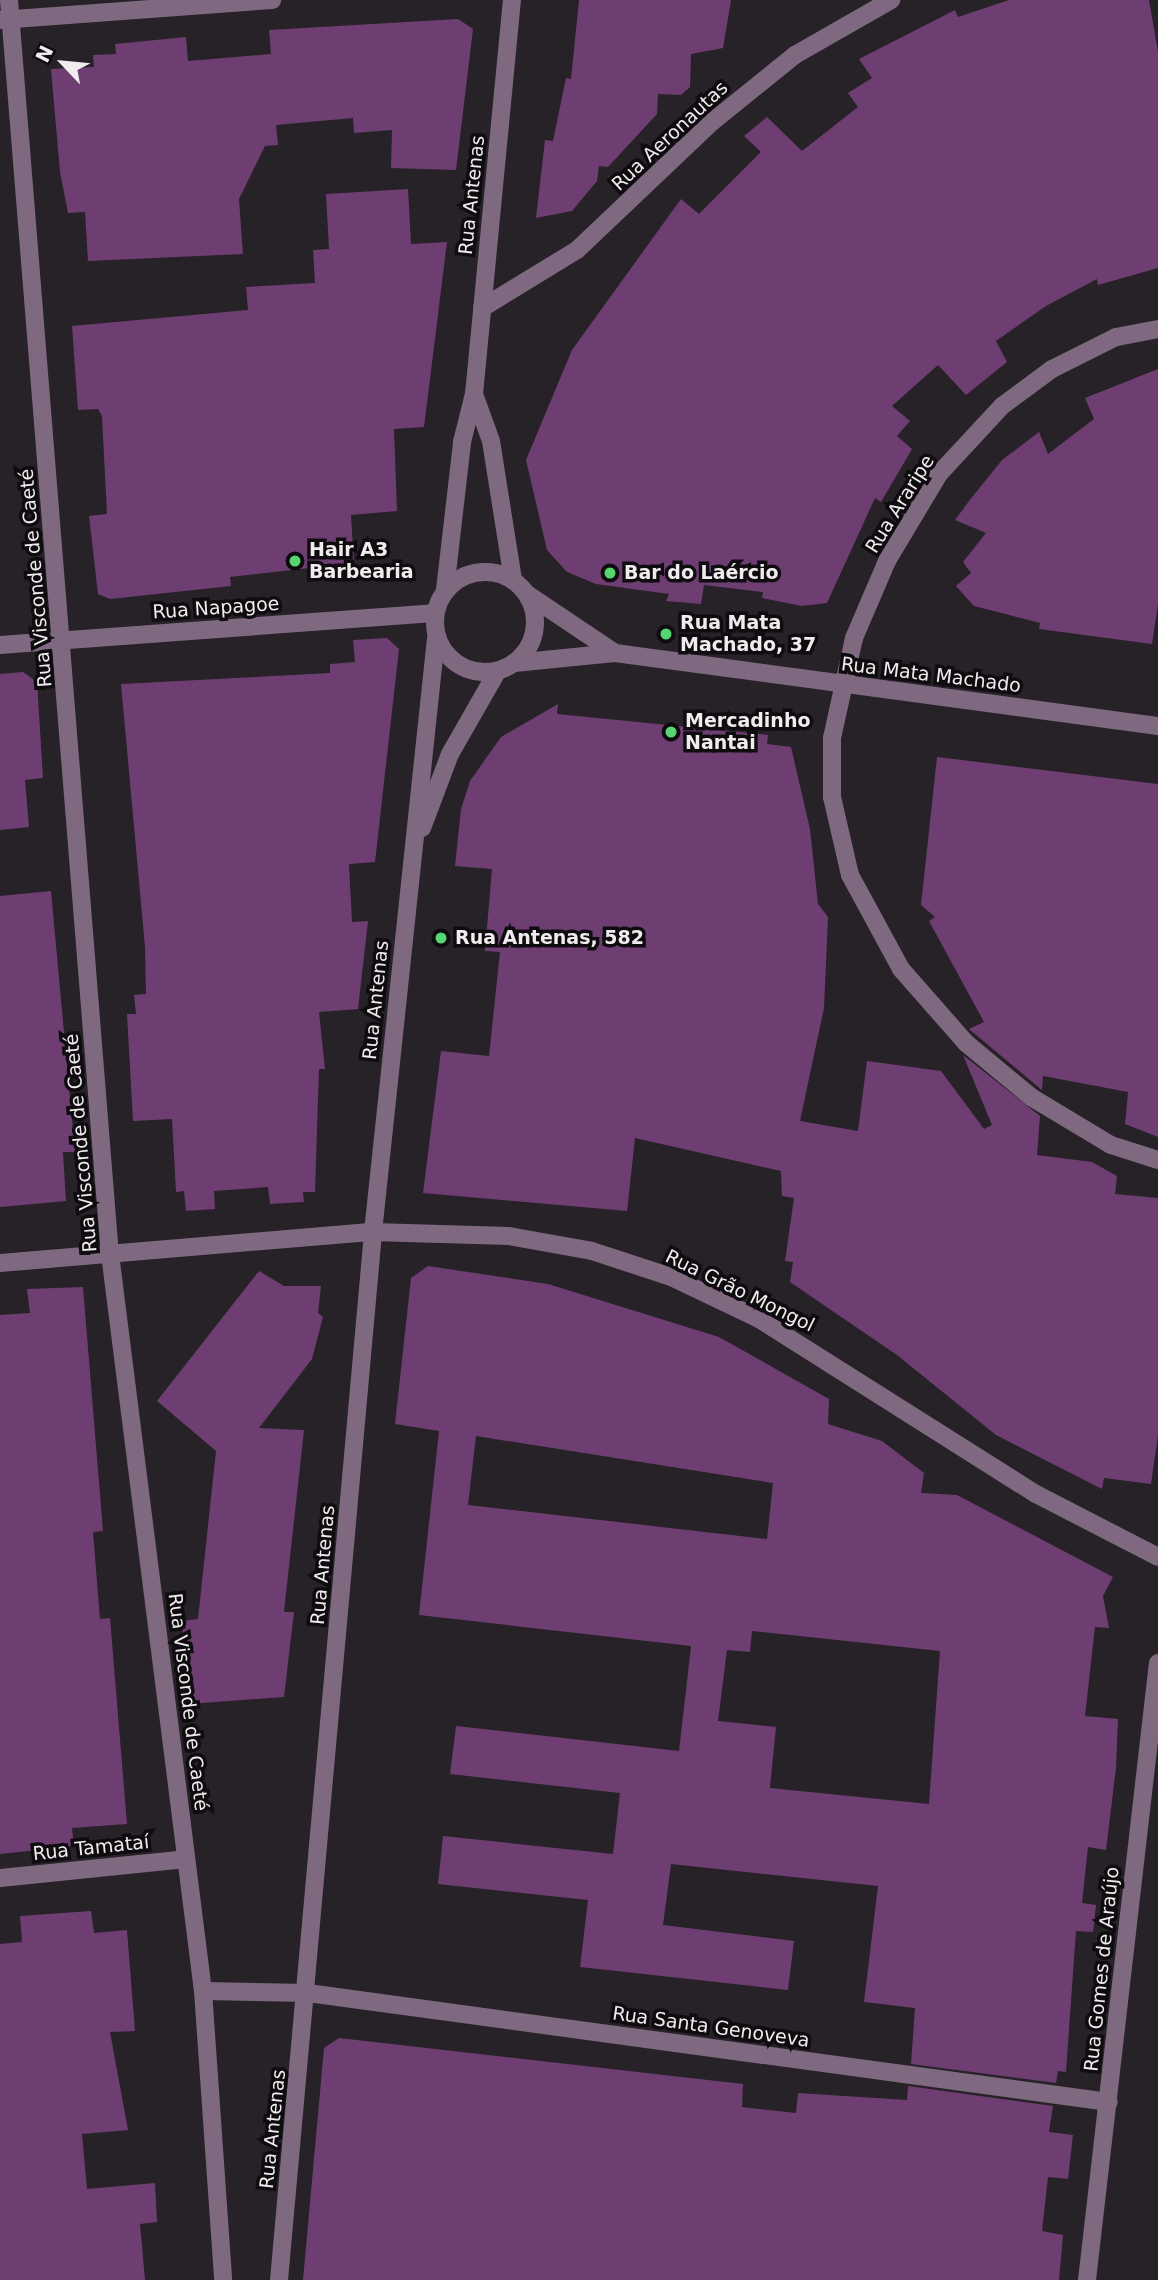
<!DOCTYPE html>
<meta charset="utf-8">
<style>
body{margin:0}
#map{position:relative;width:1158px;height:2280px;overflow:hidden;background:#272227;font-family:"DejaVu Sans",sans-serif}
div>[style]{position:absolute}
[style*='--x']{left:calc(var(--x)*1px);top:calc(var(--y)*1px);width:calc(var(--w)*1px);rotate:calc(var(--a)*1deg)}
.building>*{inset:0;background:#6e3e73}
.minor>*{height:18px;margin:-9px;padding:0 9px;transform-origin:9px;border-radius:9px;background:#7f6981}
.minor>.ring{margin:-9px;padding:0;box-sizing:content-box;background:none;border:18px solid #7f6981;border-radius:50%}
.dots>*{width:19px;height:19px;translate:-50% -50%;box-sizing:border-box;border:4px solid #0e0c0f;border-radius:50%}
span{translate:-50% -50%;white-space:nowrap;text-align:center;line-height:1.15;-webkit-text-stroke:7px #0e0c0f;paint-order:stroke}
.street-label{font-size:19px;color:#efebef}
.poi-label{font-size:19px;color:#efebef;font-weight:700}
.left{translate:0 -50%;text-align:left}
.north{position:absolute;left:28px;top:28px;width:70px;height:70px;-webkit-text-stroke:5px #0e0c0f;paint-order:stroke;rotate:296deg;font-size:19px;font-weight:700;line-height:28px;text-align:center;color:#efebef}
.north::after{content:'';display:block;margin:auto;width:24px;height:32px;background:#efebef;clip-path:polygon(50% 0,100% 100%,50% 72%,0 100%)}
</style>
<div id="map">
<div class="building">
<i style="clip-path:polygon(579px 0,731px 0,723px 48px,691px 54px,690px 87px,681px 95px,658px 94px,657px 114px,608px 167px,599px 166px,597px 181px,572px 211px,536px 218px,545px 140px,553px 141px,566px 78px,571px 79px)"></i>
<i style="clip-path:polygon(1009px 0,1149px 0,1158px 52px,1158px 268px,1098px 285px,1097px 279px,1046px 306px,996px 341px,1007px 362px,966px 395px,938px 365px,892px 406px,910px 421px,897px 436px,912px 449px,881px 502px,875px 498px,827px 603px,802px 606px,762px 598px,763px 592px,704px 585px,701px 604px,666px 601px,669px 594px,596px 584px,567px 572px,547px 550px,526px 460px,572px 350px,681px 199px,699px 214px,761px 152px,744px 136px,767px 117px,802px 151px,858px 107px,848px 93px,872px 78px,859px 59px,955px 10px,958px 17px)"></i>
<i style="clip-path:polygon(458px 19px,473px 29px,456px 170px,391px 168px,392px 130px,354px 133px,353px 118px,276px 125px,278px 145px,265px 146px,239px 199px,243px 254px,88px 261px,85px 212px,68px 213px,60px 172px,51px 69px,94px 67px,93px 55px,116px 54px,115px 44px,186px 37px,188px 61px,271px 54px,269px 30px)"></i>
<i style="clip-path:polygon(408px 189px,411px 244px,447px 242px,424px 427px,394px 429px,397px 511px,351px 515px,354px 563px,230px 577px,231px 586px,110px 599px,98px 594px,89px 516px,107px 514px,102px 416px,98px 409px,78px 410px,72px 326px,248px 310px,246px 287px,315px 283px,313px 250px,329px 249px,326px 194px)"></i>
<i style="clip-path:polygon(1158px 369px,1158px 604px,1152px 644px,1039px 629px,1040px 623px,974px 606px,956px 586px,971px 573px,963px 562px,986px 533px,955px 520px,969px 501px,1002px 460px,1039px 432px,1048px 454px,1094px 419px,1085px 398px)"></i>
<i style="clip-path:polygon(387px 638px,399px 649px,375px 862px,349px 864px,352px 922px,368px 921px,358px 1009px,319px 1012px,325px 1069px,319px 1069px,315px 1192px,303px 1192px,304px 1202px,270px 1204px,268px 1187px,214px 1191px,215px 1209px,186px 1211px,184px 1191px,176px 1192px,172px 1119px,133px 1121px,127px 1014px,136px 1014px,134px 995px,146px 994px,145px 947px,121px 684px,330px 673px,330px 664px,355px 662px,353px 640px)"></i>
<i style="clip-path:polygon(23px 672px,37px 682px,43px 778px,25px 780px,29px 827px,0 830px,0 674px)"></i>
<i style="clip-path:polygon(558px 704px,557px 714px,768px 735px,767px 744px,791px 747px,810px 829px,818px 904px,828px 917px,824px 1008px,800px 1121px,858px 1131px,867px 1061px,941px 1071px,984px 1129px,992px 1125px,963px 1055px,1040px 1116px,1037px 1155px,1092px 1162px,1117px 1176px,1115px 1194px,1158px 1198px,1158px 1435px,1151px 1484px,1104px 1478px,1102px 1489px,996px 1435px,897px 1355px,790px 1282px,793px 1262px,785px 1261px,794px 1198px,782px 1196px,781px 1171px,635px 1138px,627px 1211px,423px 1193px,441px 1051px,489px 1056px,500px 952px,485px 951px,492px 869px,455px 866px,461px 809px,470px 781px,501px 737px)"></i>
<i style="clip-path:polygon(937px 757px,1158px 784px,1158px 1137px,1125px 1124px,1128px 1092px,1043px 1076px,1042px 1090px,969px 1029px,984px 1022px,929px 921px,935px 917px,921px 905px)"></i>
<i style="clip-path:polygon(51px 891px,75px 1152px,63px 1152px,66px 1201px,0 1207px,0 896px)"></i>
<i style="clip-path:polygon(evenodd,428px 1266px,548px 1284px,719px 1337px,829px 1399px,828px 1424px,882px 1441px,924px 1473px,921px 1493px,957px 1495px,1113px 1577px,1103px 1596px,1109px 1628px,1095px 1627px,1085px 1716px,1118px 1719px,1116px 1768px,1106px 1850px,1088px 1847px,1082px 1903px,1096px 1905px,1093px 1932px,1076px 1931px,1066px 2072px,1058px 2071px,1056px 2083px,911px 2064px,915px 2008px,864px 2002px,878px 1886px,671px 1864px,663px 1925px,794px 1941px,788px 1990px,580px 1967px,588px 1900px,438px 1884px,443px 1836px,613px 1854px,620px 1793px,450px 1774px,456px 1726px,679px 1751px,691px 1646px,419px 1615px,439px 1431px,395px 1424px,411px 1278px,428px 1266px,476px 1436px,773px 1483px,767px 1539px,468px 1505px,476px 1436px,428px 1266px,752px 1631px,940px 1651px,929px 1804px,770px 1788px,776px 1727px,718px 1721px,727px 1650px,750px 1652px,752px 1631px)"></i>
<i style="clip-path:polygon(259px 1271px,284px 1286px,321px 1286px,318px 1313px,323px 1317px,312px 1359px,259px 1428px,304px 1430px,284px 1612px,294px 1612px,284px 1697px,189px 1704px,182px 1621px,198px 1619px,216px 1451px,157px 1401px)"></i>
<i style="clip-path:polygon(83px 1287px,103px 1531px,93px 1532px,100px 1619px,110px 1618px,127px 1824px,72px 1828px,74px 1846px,0 1854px,0 1315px,30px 1313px,27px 1289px)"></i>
<i style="clip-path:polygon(91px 1911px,94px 1933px,127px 1930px,135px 2031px,110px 2032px,128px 2130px,82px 2134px,87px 2189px,155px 2183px,157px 2222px,140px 2224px,145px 2280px,0 2280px,0 1944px,22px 1942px,20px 1916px)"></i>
<i style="clip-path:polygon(339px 2038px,743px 2084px,742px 2107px,796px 2113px,798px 2093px,907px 2100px,908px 2086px,1053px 2106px,1049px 2132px,1073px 2135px,1068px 2179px,1048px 2177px,1042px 2231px,1063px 2235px,1059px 2280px,303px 2280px,324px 2048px)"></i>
</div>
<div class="minor">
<i style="--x:9;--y:0;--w:1258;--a:85.4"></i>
<i style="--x:110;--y:1254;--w:743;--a:82.81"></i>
<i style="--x:203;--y:1991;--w:290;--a:86"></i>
<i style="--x:0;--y:20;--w:273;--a:-4.2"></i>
<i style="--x:482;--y:308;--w:111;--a:-31.4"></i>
<i style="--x:577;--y:250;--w:186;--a:-43.5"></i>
<i style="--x:712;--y:122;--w:107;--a:-38.9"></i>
<i style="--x:795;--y:55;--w:111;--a:-29.8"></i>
<i style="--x:1158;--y:329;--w:43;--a:169.2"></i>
<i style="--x:1116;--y:337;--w:72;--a:153.4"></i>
<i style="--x:1052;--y:369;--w:62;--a:143.5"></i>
<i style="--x:1002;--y:406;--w:93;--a:132.8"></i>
<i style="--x:939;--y:474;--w:101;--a:120.9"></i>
<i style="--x:887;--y:561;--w:84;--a:113.2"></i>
<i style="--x:854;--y:638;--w:102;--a:102.4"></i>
<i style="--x:832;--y:738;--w:59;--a:90"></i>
<i style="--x:832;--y:797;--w:80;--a:77"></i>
<i style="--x:850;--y:875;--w:107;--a:61.5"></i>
<i style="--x:901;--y:969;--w:98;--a:48.7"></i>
<i style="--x:966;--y:1043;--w:85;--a:39.7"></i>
<i style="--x:1031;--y:1097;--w:93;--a:31"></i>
<i style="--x:1111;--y:1145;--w:49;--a:17.7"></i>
<i style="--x:474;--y:394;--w:50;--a:70.1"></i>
<i style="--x:491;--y:441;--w:141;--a:81"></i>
<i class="ring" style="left:435px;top:572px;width:82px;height:82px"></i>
<i style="--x:445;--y:590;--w:149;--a:-83.4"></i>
<i style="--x:462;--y:442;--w:49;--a:-76"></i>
<i style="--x:474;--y:394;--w:396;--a:-84.5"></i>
<i style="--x:527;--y:594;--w:106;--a:33.8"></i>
<i style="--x:0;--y:645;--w:435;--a:-4.2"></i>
<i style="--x:514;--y:663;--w:101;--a:-5.7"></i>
<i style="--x:615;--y:653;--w:548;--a:7.66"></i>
<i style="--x:422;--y:828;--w:79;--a:-69.3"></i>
<i style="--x:450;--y:754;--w:95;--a:-60.2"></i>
<i style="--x:0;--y:1263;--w:374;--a:-4.8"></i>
<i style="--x:373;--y:1232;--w:136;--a:1.7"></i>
<i style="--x:509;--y:1236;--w:84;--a:10.2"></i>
<i style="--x:592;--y:1251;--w:83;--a:18.2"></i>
<i style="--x:671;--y:1277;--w:98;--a:25.5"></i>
<i style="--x:759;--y:1319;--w:328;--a:32.3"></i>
<i style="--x:1036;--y:1494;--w:137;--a:27.3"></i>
<i style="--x:0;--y:1878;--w:187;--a:-5.8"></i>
<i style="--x:203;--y:1991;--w:105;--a:1.1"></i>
<i style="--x:308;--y:1993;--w:808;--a:7.75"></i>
<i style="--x:279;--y:2280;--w:1052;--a:-84.87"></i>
<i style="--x:373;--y:1232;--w:596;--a:-83.94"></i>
<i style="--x:1087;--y:2280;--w:621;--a:-83.44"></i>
</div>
<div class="dots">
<i style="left:295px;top:561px;background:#57d570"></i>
<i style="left:610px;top:573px;background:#57d570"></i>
<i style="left:666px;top:634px;background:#57d570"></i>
<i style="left:671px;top:732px;background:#57d570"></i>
<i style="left:441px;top:938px;background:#57d570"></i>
</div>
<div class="street-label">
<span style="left:670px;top:136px;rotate:-43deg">Rua Aeronautas</span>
<span style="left:472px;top:195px;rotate:-84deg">Rua Antenas</span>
<span style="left:900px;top:504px;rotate:-58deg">Rua Araripe</span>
<span style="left:36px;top:578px;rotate:-95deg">Rua Visconde de Caeté</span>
<span style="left:216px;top:608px;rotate:-4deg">Rua Napagoe</span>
<span style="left:931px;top:675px;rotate:7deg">Rua Mata Machado</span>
<span style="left:376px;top:1000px;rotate:-84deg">Rua Antenas</span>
<span style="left:81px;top:1143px;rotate:-95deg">Rua Visconde de Caeté</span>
<span style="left:740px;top:1291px;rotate:26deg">Rua Grão Mongol</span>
<span style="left:323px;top:1565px;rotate:-85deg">Rua Antenas</span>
<span style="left:188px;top:1702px;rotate:83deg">Rua Visconde de Caeté</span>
<span style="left:91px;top:1848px;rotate:-6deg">Rua Tamataí</span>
<span style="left:1102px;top:1969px;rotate:-84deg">Rua Gomes de Araújo</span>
<span style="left:711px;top:2027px;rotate:8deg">Rua Santa Genoveva</span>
<span style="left:273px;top:2129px;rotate:-84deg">Rua Antenas</span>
</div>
<div class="poi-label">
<span class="left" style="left:309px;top:561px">Hair A3<br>Barbearia</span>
<span class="left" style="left:624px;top:573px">Bar do Laércio</span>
<span class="left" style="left:680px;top:634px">Rua Mata<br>Machado, 37</span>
<span class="left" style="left:685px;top:732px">Mercadinho<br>Nantai</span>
<span class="left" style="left:455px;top:938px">Rua Antenas, 582</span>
</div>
<div class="north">N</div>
</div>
